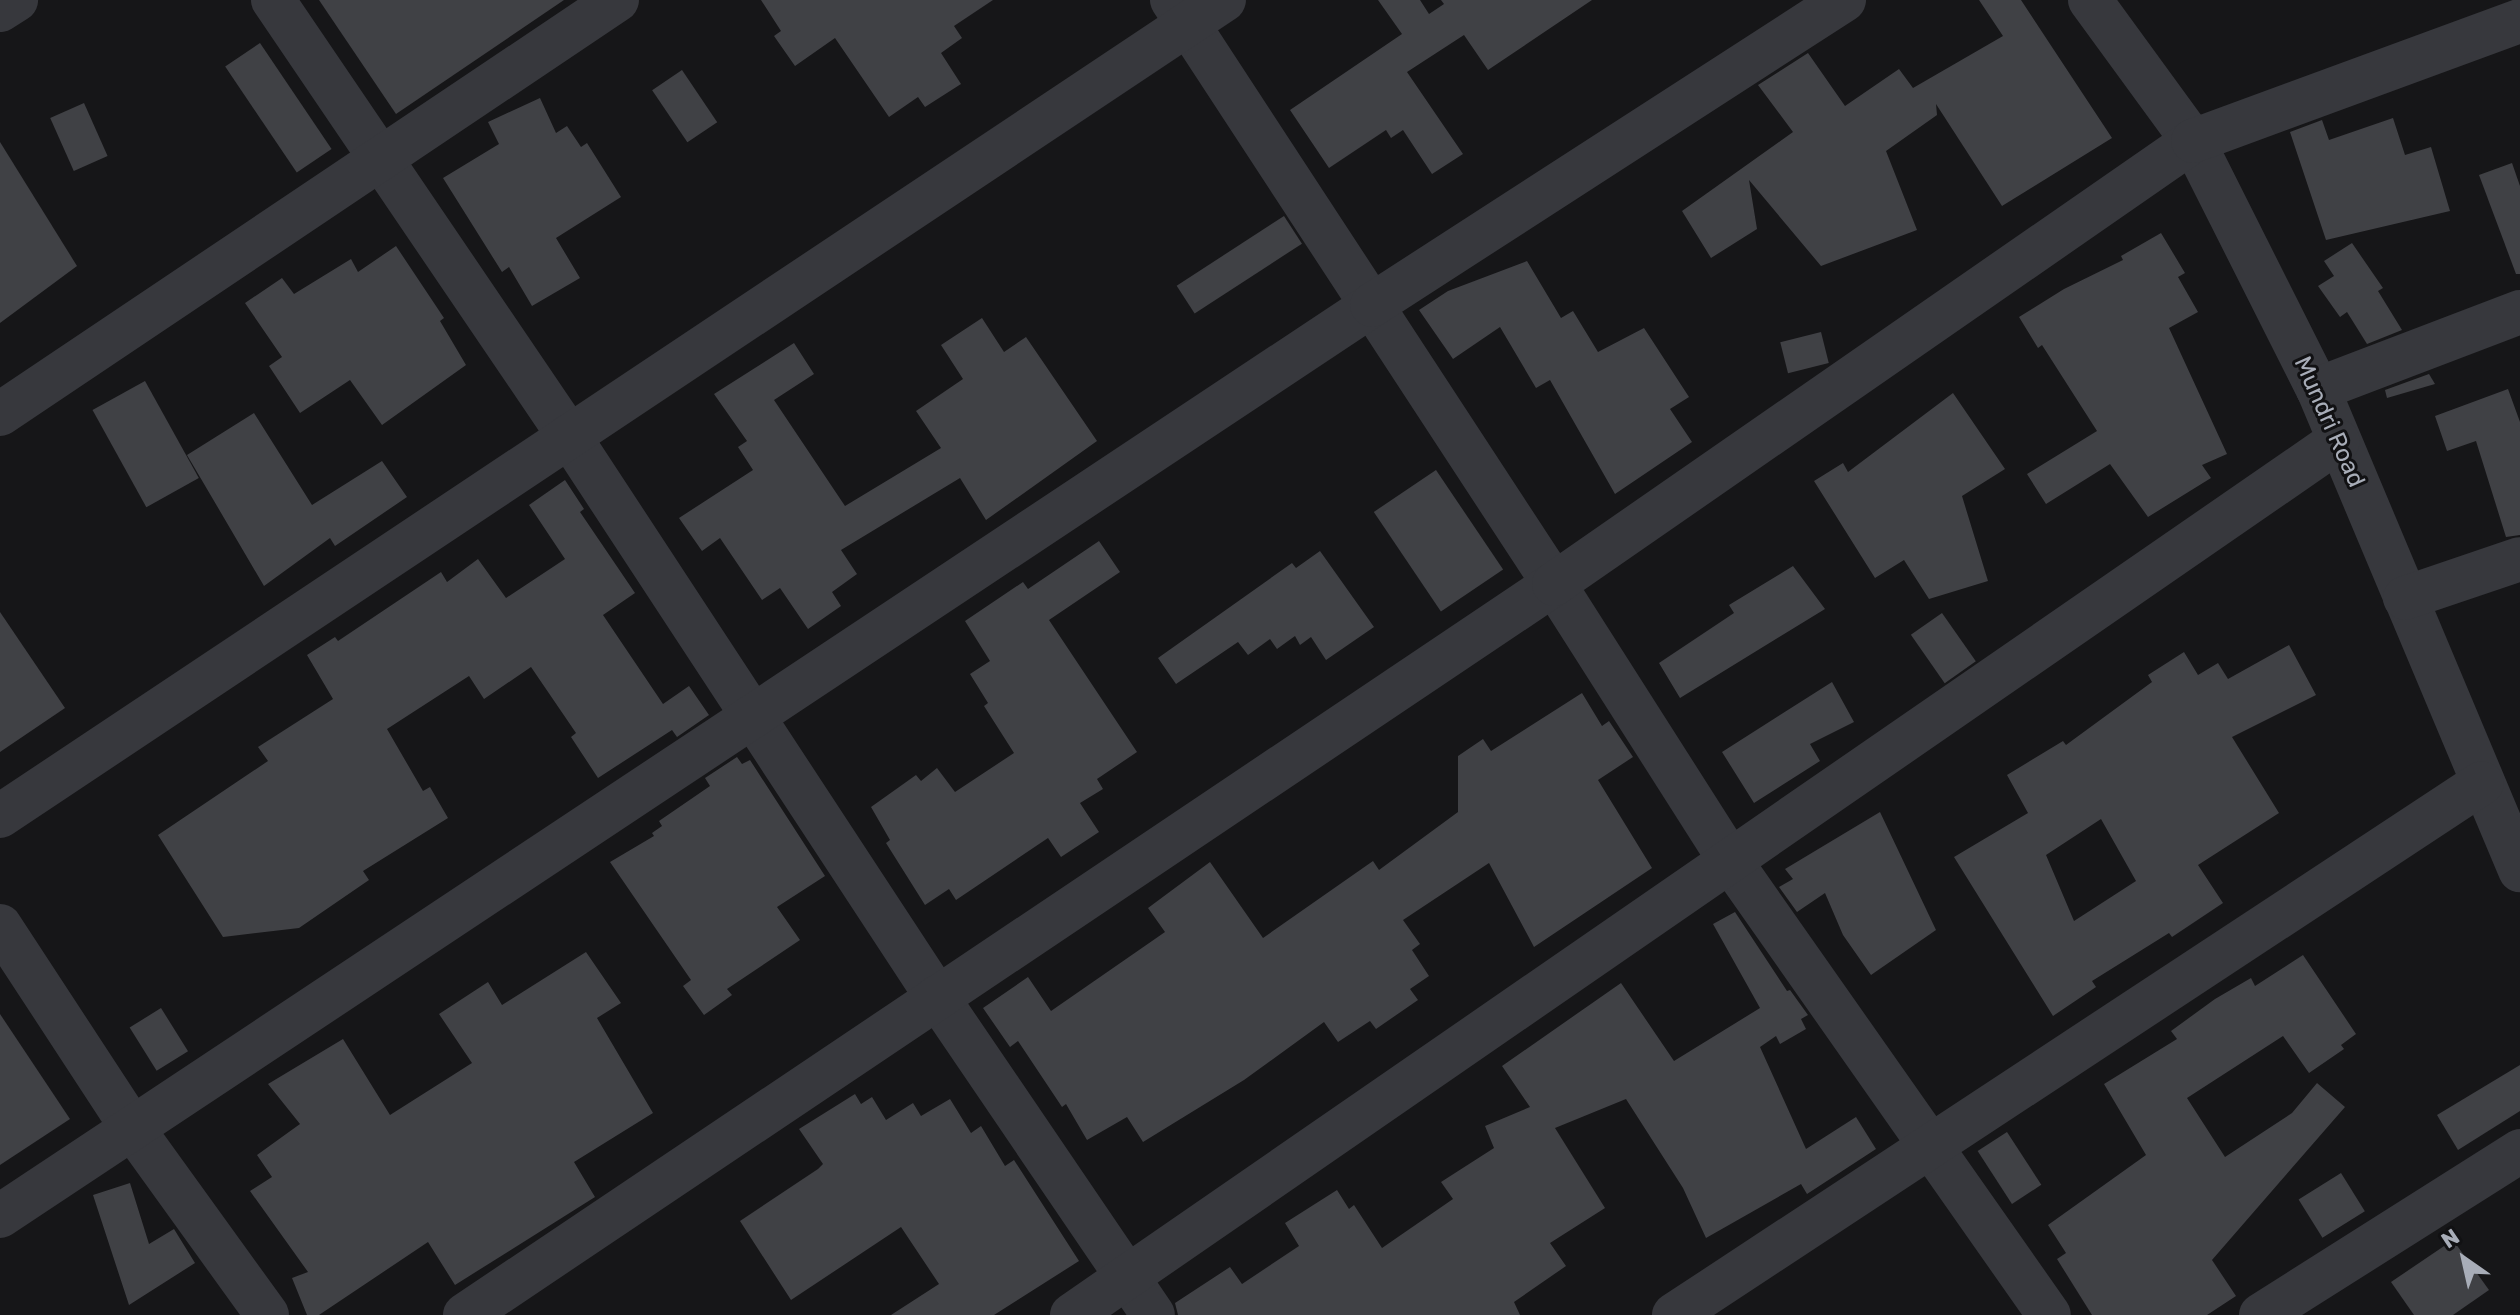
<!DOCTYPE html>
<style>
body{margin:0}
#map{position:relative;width:2520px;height:1315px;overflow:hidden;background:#161618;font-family:Rubik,sans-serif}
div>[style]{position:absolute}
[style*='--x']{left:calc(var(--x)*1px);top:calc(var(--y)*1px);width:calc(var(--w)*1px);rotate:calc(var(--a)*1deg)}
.building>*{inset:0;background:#404145;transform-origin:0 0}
.minor>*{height:44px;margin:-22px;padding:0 22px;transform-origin:22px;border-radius:22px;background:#37383d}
span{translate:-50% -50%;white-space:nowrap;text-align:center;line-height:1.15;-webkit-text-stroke:6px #111113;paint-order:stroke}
.street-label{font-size:24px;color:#a8adb8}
.north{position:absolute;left:2424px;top:1219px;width:80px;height:80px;-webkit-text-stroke:6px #111113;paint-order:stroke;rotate:326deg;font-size:22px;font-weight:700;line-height:32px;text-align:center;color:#a8adb8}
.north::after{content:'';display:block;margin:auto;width:28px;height:36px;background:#a8adb8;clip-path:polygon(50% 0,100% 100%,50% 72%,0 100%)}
</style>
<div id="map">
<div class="building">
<i style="clip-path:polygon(319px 0,564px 0,396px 114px)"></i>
<i style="clip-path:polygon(761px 0,993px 0,954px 26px,962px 38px,941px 53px,961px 84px,925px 107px,918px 97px,889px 117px,835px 38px,795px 66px,774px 36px,781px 31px)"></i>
<i style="clip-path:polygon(1378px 0,1420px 0,1429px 14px,1444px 4px,1441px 0,1592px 0,1488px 70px,1464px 35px,1407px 72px,1463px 154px,1432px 174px,1403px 130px,1391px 138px,1386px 130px,1329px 168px,1290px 110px,1402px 34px)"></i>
<i style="clip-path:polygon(1979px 0,2021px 0,2112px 138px,2002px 206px,1936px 104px,1937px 115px,1886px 151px,1917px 230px,1821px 266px,1749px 180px,1757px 229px,1711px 258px,1682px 211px,1793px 132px,1758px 85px,1808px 53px,1845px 106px,1899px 69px,1913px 88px,2003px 36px)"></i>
<i style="left:260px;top:43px;width:128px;height:42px;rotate:56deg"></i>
<i style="left:682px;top:70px;width:63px;height:36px;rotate:56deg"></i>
<i style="clip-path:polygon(540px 98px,556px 133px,567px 126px,581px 147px,587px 143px,621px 197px,556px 238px,580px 278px,532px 306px,509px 267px,502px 272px,443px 178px,499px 144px,488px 122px)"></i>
<i style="left:84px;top:103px;width:58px;height:37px;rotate:66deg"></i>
<i style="clip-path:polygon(2393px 118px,2405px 155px,2431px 147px,2450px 211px,2326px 240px,2290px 132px,2322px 120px,2329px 140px)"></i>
<i style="clip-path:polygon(0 142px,77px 266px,0 323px)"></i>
<i style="clip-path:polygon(2512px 163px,2520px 186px,2520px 274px,2516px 274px,2479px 175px)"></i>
<i style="left:1284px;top:216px;width:33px;height:128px;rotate:57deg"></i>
<i style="clip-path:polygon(2161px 233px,2185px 273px,2178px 277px,2198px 312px,2169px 328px,2227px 454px,2202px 465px,2211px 478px,2148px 517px,2110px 464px,2046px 504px,2027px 474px,2097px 431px,2042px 345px,2038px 348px,2019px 317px,2064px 289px,2123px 260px,2121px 256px)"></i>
<i style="clip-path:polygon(2352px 243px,2383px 288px,2378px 291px,2402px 330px,2367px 344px,2347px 312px,2340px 317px,2318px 286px,2334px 276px,2324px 261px)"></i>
<i style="clip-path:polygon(396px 246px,444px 318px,440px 321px,466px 365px,382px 425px,350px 380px,300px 413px,269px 366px,282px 357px,245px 303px,282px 278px,294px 294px,351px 259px,358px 272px)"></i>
<i style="clip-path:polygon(1527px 261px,1561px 318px,1573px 311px,1598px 352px,1644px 328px,1689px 397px,1670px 409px,1692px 442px,1615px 494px,1550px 380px,1536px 388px,1500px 327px,1453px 359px,1419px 310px,1448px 291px)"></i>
<i style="clip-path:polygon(982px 318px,1004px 352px,1026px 337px,1097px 441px,986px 520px,960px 478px,841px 550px,857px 574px,832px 592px,841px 606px,808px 629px,780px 588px,762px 600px,720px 538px,702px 551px,679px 518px,753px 470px,738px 447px,747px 441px,714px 394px,794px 343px,814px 374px,774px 400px,845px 506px,941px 448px,916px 411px,963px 379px,941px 345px)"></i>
<i style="left:1821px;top:332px;width:32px;height:42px;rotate:76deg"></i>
<i style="clip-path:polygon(2429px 374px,2435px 384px,2387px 398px,2385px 390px)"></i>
<i style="left:145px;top:381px;width:111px;height:60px;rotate:61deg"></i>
<i style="clip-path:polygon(2508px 389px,2520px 422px,2520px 535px,2506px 537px,2476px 441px,2447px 451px,2435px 416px)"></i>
<i style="clip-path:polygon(1953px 393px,2005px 469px,1962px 496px,1988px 581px,1929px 599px,1904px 560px,1875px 578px,1814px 481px,1843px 463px,1848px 472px)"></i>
<i style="clip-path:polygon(254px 413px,312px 505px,382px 461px,407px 497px,335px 546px,330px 538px,264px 586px,187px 455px)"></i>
<i style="left:1436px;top:470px;width:120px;height:75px;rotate:56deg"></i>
<i style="clip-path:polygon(565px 480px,584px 509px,580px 512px,635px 593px,603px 615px,663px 704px,689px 686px,709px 715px,677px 737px,672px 730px,598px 778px,571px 737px,576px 733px,531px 667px,484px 699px,469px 676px,387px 729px,423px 791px,430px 787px,448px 818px,363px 871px,369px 880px,299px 928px,223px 937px,158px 835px,268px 761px,258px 747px,333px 699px,307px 655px,335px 637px,338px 641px,441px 572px,447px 582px,478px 559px,506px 598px,565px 559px,529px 505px)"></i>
<i style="clip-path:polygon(1099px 541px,1120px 572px,1049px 620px,1137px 752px,1097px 779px,1103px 789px,1080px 803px,1099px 832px,1061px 857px,1048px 838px,956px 900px,949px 889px,925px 905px,886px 843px,890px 840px,871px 807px,916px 775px,921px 781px,937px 768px,955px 792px,1014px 753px,984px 706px,988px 703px,970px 674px,990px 661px,965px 621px,1023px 582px,1028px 589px)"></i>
<i style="clip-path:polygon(1320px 551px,1374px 627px,1326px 660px,1311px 637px,1300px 645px,1295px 636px,1277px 649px,1270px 639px,1248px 655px,1238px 642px,1176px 684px,1158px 658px,1292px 563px,1296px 568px)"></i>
<i style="clip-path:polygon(1793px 566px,1825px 609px,1680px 698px,1659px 663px,1734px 613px,1729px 605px)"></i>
<i style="clip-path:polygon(0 612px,65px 708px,0 752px)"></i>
<i style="left:1942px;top:613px;width:59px;height:38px;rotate:55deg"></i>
<i style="clip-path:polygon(evenodd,2289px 645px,2316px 695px,2232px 737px,2279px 813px,2198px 865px,2223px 903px,2172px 937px,2169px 933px,2092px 981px,2096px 987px,2053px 1016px,1954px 857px,2028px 813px,2007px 775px,2063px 741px,2066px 745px,2152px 682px,2148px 675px,2184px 652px,2198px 675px,2218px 663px,2228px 679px,2289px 645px,2101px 819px,2136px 881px,2074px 921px,2046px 855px,2101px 819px)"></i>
<i style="clip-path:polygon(1832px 682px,1854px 722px,1810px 744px,1820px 761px,1754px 803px,1722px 752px)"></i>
<i style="clip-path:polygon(1582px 693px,1602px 726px,1609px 721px,1633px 757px,1598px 780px,1652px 868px,1534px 947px,1489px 863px,1403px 920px,1420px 944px,1412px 950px,1429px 976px,1410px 989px,1418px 1000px,1376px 1029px,1370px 1021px,1338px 1042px,1324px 1022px,1244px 1080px,1143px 1142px,1127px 1117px,1087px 1140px,1066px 1104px,1062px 1107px,1018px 1041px,1010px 1047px,983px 1008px,1028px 977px,1051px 1011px,1165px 932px,1148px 908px,1210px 862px,1263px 938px,1373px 861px,1379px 870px,1458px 812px,1458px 756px,1483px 739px,1491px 751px)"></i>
<i style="clip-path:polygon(737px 757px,742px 764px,750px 760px,825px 876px,777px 907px,800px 940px,727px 989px,732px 995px,704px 1015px,683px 986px,691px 980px,610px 862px,654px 836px,652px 833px,662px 826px,659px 821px,710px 786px,705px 778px)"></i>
<i style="clip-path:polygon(1880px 812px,1936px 930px,1871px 975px,1843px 935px,1825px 893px,1797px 912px,1779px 887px,1793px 879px,1785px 869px)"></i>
<i style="clip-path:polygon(1735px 912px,1787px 991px,1790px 990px,1808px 1015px,1801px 1019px,1806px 1029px,1780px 1044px,1776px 1036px,1760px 1047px,1806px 1149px,1856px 1117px,1876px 1149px,1807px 1194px,1801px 1184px,1706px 1238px,1683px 1188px,1626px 1099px,1555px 1128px,1605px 1208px,1550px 1243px,1566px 1266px,1514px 1302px,1520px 1315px,1178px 1315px,1175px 1303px,1230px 1267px,1242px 1284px,1299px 1246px,1285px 1223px,1337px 1190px,1349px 1209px,1354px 1205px,1382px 1248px,1453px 1199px,1441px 1182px,1494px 1148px,1485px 1126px,1530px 1107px,1502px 1066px,1621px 983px,1674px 1061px,1760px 1008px,1713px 924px)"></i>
<i style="clip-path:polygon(586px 952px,621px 1003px,597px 1018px,653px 1113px,574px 1162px,595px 1197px,455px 1285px,428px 1242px,319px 1315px,307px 1315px,292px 1278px,308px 1272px,250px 1191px,272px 1177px,257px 1155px,300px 1124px,268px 1084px,343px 1039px,390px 1115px,472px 1063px,439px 1014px,488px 982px,502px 1005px)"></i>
<i style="clip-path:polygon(2303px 955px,2356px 1034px,2341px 1045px,2344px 1049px,2309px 1073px,2283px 1036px,2187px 1098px,2225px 1157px,2292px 1113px,2317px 1083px,2345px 1107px,2212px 1260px,2236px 1296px,2207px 1315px,2092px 1315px,2057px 1259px,2066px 1253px,2048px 1225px,2146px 1155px,2104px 1084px,2177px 1039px,2171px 1031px,2215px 999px,2251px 978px,2255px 986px)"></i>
<i style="left:161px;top:1008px;width:51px;height:37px;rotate:58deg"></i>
<i style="clip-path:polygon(0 1014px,70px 1119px,0 1165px)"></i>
<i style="clip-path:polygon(2520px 1065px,2520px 1111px,2458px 1150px,2437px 1115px)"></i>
<i style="clip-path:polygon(855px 1094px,861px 1104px,872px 1097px,886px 1120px,913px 1103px,921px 1116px,950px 1099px,971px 1133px,981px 1126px,1005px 1166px,1014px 1160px,1079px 1261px,994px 1315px,891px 1315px,939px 1284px,901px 1227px,791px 1300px,740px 1221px,818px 1169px,823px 1164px,799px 1129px)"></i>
<i style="left:2007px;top:1132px;width:63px;height:35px;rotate:57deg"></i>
<i style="left:2341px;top:1173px;width:45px;height:50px;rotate:58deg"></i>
<i style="clip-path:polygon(130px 1183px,149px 1244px,174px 1229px,195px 1263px,129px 1305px,93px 1195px)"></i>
<i style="clip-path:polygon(2453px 1240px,2489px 1290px,2453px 1315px,2414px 1315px,2391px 1282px)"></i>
</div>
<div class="minor">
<i style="--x:273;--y:0;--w:527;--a:55.83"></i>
<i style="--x:569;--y:436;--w:671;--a:56.74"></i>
<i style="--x:937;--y:997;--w:384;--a:55.8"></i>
<i style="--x:1172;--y:0;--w:698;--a:56.81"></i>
<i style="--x:1554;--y:584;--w:330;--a:57.5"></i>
<i style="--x:1731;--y:862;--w:553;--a:54.93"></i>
<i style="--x:2090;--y:0;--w:175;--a:53.9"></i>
<i style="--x:2193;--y:141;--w:278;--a:63.3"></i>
<i style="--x:2318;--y:389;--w:522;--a:67.22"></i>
<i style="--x:0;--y:10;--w:19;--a:-32"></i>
<i style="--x:2318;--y:389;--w:216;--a:-20.9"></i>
<i style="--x:0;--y:414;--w:743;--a:-33.86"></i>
<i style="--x:2405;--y:598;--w:121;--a:-18.7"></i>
<i style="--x:0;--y:816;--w:1471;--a:-33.69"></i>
<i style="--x:0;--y:926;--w:243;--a:56.8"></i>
<i style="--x:133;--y:1129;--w:229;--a:54.2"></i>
<i style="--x:0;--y:1216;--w:1647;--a:-33.58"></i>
<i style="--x:1372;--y:305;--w:562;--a:-32.87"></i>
<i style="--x:465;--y:1315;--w:1312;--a:-33.87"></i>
<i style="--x:1554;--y:584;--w:778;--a:-34.73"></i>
<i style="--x:2193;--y:141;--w:348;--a:-20.2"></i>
<i style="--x:1072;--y:1315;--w:1538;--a:-34.62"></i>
<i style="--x:1674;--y:1315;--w:967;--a:-33.36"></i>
<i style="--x:2261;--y:1315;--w:307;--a:-32.3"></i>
</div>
<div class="street-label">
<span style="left:2329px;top:422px;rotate:66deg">Mundri Road</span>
</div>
<div class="north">N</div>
</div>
